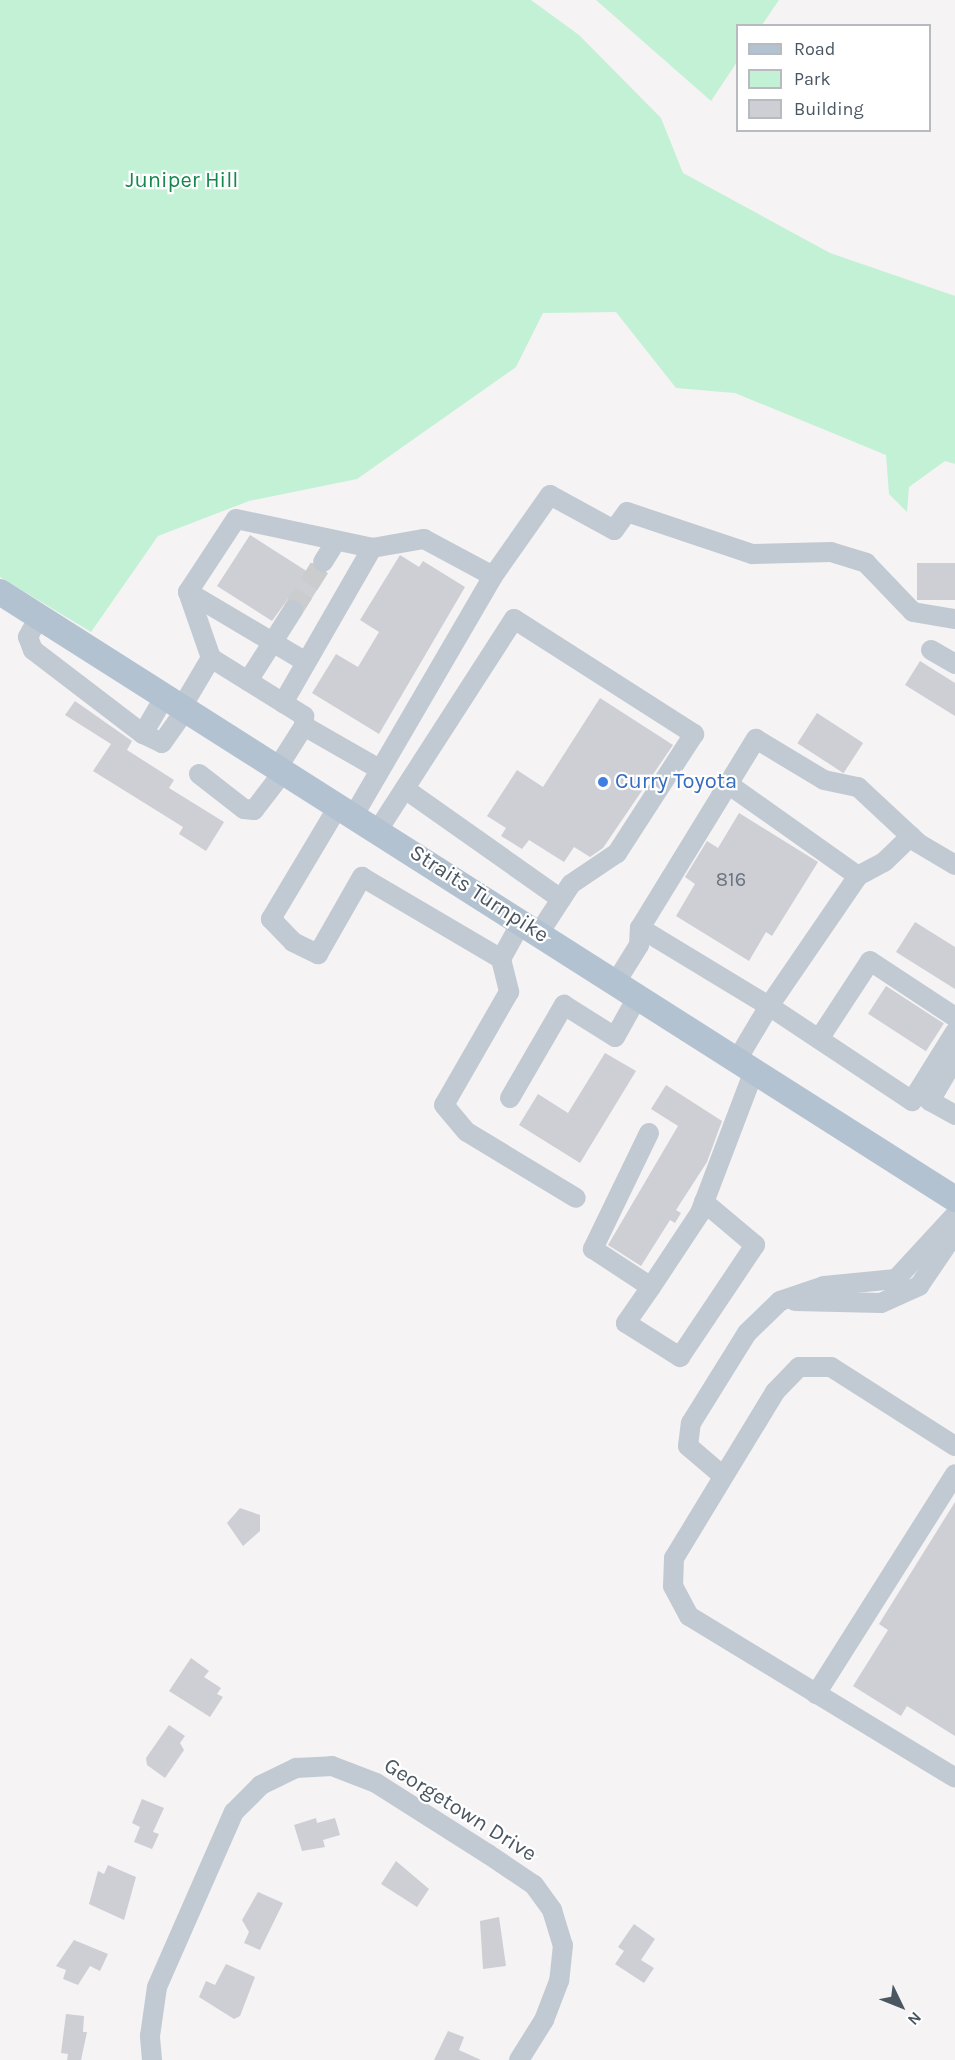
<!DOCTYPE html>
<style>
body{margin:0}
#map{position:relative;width:955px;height:2060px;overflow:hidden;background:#f5f3f3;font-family:Karla,sans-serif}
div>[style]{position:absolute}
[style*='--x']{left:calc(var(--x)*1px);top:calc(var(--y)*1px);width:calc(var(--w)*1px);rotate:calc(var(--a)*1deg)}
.green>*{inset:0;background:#c3f1d5}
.building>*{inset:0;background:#cdcfd5;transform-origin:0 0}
.minor-tunnel>*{height:20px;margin-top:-10px;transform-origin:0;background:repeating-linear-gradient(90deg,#caccce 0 20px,transparent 0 30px)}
.minor>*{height:20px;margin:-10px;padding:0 10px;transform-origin:10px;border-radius:10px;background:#c1cad2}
.major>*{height:26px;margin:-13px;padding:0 13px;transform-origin:13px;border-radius:13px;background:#b3c2d1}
.dots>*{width:16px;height:16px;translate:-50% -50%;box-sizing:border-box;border:3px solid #fff;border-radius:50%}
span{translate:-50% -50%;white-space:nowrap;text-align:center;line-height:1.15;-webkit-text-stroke:4.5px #fff;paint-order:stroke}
.number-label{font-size:20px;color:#6b747e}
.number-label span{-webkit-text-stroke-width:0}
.park-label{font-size:22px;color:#17864f}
.shop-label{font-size:22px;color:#366cbe}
.left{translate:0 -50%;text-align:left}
.street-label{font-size:22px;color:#4a5661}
.legend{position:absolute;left:736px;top:24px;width:195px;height:108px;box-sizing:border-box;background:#fff;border:2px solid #b7bbc0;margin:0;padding:8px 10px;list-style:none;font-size:18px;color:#4a5661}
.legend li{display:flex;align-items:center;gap:12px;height:30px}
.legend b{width:30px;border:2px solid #b7bbc0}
.north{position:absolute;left:871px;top:1976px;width:60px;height:60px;-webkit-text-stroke:4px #fff;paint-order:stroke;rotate:133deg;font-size:16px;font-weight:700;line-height:24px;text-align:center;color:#4a5661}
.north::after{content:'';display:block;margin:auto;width:21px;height:27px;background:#4a5661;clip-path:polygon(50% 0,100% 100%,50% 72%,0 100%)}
</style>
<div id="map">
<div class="green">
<i style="clip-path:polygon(0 0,531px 0,579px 35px,661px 118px,683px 173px,830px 253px,955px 296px,955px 464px,945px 461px,909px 487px,907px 512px,889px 494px,886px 455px,735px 393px,676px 388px,616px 312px,543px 313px,516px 367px,357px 479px,249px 501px,158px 536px,91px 632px,0 577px)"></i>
<i style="clip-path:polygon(596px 0,779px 0,762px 25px,738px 26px,737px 62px,711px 101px)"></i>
</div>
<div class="building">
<i style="clip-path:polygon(250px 535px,308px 572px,312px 566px,317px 572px,328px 573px,305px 609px,299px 600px,288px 599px,272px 621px,217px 586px)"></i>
<i style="clip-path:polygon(400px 555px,419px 567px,423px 561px,465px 587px,379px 734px,312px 693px,336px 654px,358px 667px,379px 632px,360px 620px)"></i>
<i style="left:955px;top:563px;width:37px;height:38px;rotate:90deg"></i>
<i style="clip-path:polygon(920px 661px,955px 683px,955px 716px,905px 685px)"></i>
<i style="clip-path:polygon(600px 698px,673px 745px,603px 848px,590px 857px,574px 847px,564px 862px,529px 840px,522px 849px,501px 836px,506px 828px,487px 816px,517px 770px,543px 787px)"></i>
<i style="clip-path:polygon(75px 701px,132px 741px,127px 750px,174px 780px,169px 788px,224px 822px,206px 851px,179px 834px,183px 827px,93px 771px,111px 744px,65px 715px)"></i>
<i style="left:817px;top:713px;width:55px;height:36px;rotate:33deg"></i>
<i style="clip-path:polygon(739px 813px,818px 862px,772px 936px,766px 932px,749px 961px,676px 916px,695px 884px,685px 877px,707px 841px,718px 848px)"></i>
<i style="clip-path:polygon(915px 922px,955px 947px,955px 989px,896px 952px)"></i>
<i style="left:886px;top:986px;width:69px;height:33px;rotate:33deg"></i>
<i style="clip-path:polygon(605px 1053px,636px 1071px,580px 1163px,519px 1125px,538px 1094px,568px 1113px)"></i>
<i style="clip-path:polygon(666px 1085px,722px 1121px,707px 1162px,676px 1210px,681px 1213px,675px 1223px,670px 1220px,641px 1266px,608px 1245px,678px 1126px,651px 1109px)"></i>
<i style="clip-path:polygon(955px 1502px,955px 1736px,907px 1706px,901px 1716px,853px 1686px,888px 1630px,879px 1624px)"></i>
<i style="clip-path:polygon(240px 1508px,260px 1515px,260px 1531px,243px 1546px,227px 1523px)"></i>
<i style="clip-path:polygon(191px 1658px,209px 1671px,204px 1677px,221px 1688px,217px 1694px,223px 1697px,210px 1717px,169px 1691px)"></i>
<i style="clip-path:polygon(169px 1725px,185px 1736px,180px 1743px,184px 1750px,165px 1778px,147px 1765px,146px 1758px)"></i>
<i style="clip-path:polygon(142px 1799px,164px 1808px,153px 1832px,159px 1834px,152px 1849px,134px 1842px,140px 1827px,132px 1823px)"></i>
<i style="clip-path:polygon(316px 1818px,317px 1823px,335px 1818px,340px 1835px,323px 1840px,325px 1847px,302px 1851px,294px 1825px)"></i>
<i style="clip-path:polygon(396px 1861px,429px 1889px,417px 1907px,381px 1884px)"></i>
<i style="clip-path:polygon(108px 1865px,136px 1877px,124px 1920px,89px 1904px,98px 1871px,104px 1874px)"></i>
<i style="clip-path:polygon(258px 1892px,283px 1903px,260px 1950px,244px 1943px,249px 1932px,242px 1920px)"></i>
<i style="clip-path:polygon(499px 1917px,506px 1966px,483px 1969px,480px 1921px)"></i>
<i style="clip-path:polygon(634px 1924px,655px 1939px,641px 1960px,654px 1968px,644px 1983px,615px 1964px,624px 1951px,618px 1947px)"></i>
<i style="clip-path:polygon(74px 1940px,108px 1954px,100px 1971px,90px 1966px,78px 1985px,63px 1979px,66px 1970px,56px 1966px)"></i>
<i style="clip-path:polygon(226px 1964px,255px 1977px,240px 2016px,234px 2019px,199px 1997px,206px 1981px,215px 1985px)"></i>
<i style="clip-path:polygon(66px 2014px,84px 2016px,83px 2032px,87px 2032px,81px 2060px,67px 2060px,68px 2054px,61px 2053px)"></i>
<i style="clip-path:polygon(448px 2031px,464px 2037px,459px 2050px,481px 2060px,434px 2060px)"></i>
</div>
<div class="minor-tunnel">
<i style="--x:293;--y:610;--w:57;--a:-58"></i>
</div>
<div class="minor">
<i style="--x:323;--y:562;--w:25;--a:-58"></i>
<i style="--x:188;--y:592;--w:137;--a:30.7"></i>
<i style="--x:39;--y:617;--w:23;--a:119"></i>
<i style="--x:28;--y:637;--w:14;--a:69"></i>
<i style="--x:33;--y:650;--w:138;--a:37.4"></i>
<i style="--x:931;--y:650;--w:28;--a:30"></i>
<i style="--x:211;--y:658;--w:70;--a:-109.2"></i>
<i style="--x:188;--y:592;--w:87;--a:-56.7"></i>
<i style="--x:236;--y:519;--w:139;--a:12"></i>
<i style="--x:372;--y:548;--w:53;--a:-9.8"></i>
<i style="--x:424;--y:539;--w:78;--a:28.2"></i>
<i style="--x:493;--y:576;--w:99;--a:-54.9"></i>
<i style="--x:550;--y:495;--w:73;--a:28.7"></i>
<i style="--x:614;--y:530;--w:22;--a:-54"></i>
<i style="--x:627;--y:512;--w:132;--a:18.6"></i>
<i style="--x:752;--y:554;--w:79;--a:-1.5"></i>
<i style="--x:831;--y:552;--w:37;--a:17"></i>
<i style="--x:866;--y:563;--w:68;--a:46.2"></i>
<i style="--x:913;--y:612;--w:43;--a:9.5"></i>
<i style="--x:248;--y:681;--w:84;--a:-57.6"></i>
<i style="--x:165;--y:696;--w:44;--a:120.1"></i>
<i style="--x:143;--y:734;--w:21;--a:25"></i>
<i style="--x:162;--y:743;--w:42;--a:-54.8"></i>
<i style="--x:283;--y:703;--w:179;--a:-60.1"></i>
<i style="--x:182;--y:707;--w:57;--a:-59.4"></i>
<i style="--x:211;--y:658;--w:110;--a:31.9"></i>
<i style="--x:304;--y:716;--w:10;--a:90"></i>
<i style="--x:304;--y:726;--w:49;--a:122.4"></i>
<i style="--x:304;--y:726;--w:86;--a:29.8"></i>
<i style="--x:199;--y:774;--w:57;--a:37.9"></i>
<i style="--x:244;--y:809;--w:10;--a:6"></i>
<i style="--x:254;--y:810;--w:49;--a:-52.4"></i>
<i style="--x:728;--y:784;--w:159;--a:35.3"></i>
<i style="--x:405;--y:789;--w:191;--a:35.2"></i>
<i style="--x:339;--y:805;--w:133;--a:120.8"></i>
<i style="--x:271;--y:919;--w:32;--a:46"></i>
<i style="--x:293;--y:942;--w:28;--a:26"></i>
<i style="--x:318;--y:954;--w:89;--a:-60.3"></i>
<i style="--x:362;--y:877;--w:161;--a:30.5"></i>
<i style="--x:501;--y:959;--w:43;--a:-61.1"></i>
<i style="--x:354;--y:815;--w:276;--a:-59.8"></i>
<i style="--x:378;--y:830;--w:251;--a:-57.2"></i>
<i style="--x:514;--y:619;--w:214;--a:32.6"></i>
<i style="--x:694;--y:734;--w:142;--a:122.9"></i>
<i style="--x:617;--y:853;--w:55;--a:146"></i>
<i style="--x:571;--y:884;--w:59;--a:123.1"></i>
<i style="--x:911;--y:836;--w:37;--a:136"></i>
<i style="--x:884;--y:862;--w:30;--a:152"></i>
<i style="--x:858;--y:876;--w:158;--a:124.4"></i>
<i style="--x:769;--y:1006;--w:172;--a:33.6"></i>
<i style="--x:912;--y:1101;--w:81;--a:-58.1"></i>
<i style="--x:640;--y:928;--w:151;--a:31.2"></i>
<i style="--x:769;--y:1006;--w:63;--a:120.7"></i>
<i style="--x:501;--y:959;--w:34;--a:76"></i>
<i style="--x:509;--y:992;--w:130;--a:119.9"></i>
<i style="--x:444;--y:1105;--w:35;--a:50"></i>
<i style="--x:467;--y:1132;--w:127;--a:31.2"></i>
<i style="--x:616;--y:982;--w:44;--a:-58.1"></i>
<i style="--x:639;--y:945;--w:17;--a:-87"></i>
<i style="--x:640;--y:928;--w:222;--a:-58.5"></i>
<i style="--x:756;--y:739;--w:79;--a:31.1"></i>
<i style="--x:824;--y:780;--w:35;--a:12"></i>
<i style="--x:858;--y:787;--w:82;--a:43"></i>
<i style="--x:918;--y:843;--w:43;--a:30.7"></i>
<i style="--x:819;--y:1039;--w:93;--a:-56.8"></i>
<i style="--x:870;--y:961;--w:102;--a:33.4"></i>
<i style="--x:955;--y:1058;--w:50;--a:120.2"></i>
<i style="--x:930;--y:1101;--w:29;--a:29"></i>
<i style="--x:510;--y:1098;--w:108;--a:-59.9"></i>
<i style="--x:564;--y:1005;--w:60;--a:32.1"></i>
<i style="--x:615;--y:1037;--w:47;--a:-60.7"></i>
<i style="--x:649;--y:1133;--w:129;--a:115.8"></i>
<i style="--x:593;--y:1249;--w:69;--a:33.2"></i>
<i style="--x:651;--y:1287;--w:89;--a:-56.5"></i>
<i style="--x:700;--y:1213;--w:152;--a:-69.2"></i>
<i style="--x:651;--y:1287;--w:44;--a:124.8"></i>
<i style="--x:626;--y:1323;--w:64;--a:32.2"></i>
<i style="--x:680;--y:1357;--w:135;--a:-56.2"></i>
<i style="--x:755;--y:1245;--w:67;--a:-139.9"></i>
<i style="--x:795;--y:1301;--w:86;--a:1.3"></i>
<i style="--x:881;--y:1303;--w:42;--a:-24.1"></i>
<i style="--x:919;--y:1286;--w:64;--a:-55.8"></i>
<i style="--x:955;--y:1446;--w:147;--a:-147.5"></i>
<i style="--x:831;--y:1367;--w:32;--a:180"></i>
<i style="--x:799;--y:1367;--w:35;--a:134"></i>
<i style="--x:775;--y:1392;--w:194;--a:121.3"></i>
<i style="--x:674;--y:1558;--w:28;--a:92"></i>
<i style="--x:673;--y:1586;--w:34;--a:62"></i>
<i style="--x:689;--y:1616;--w:311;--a:31.3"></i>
<i style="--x:723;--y:1476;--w:46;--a:-139.4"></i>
<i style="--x:688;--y:1446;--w:23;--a:-83"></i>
<i style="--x:691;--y:1423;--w:106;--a:-58.1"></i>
<i style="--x:747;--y:1333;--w:46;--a:-44.1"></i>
<i style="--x:780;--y:1301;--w:46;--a:-18.8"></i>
<i style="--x:824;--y:1286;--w:72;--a:-5.6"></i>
<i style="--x:896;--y:1279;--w:87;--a:-47.3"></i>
<i style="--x:816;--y:1694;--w:260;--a:-57.7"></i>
<i style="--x:152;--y:2060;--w:24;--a:-95"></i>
<i style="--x:150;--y:2036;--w:49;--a:-81.9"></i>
<i style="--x:157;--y:1987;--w:191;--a:-66.3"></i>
<i style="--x:234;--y:1812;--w:38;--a:-45"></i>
<i style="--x:261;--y:1785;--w:39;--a:-26"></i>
<i style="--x:296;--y:1768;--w:36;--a:-3"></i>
<i style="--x:332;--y:1766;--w:47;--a:21.1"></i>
<i style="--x:376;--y:1783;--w:133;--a:32.4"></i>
<i style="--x:488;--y:1854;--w:55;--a:34"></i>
<i style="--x:534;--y:1885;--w:31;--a:54"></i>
<i style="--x:552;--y:1910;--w:37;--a:73"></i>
<i style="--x:563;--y:1945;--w:36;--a:96"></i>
<i style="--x:559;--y:1981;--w:42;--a:111"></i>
<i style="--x:544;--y:2020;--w:47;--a:122"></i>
</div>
<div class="major">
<i style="--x:0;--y:592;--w:1132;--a:32.44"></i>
</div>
<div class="dots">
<i style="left:603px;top:782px;background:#3f7fe0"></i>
</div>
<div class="number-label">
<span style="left:731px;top:879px">816</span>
</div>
<div class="park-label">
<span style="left:182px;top:181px">Juniper Hill</span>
</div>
<div class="shop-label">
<span class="left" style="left:615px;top:782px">Curry Toyota</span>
</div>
<div class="street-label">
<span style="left:479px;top:894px;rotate:33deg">Straits Turnpike</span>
<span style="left:460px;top:1810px;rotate:32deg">Georgetown Drive</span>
</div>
<ul class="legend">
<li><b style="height:8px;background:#b3c2d1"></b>Road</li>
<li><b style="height:16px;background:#c3f1d5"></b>Park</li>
<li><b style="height:16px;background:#cdcfd5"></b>Building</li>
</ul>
<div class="north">N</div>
</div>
